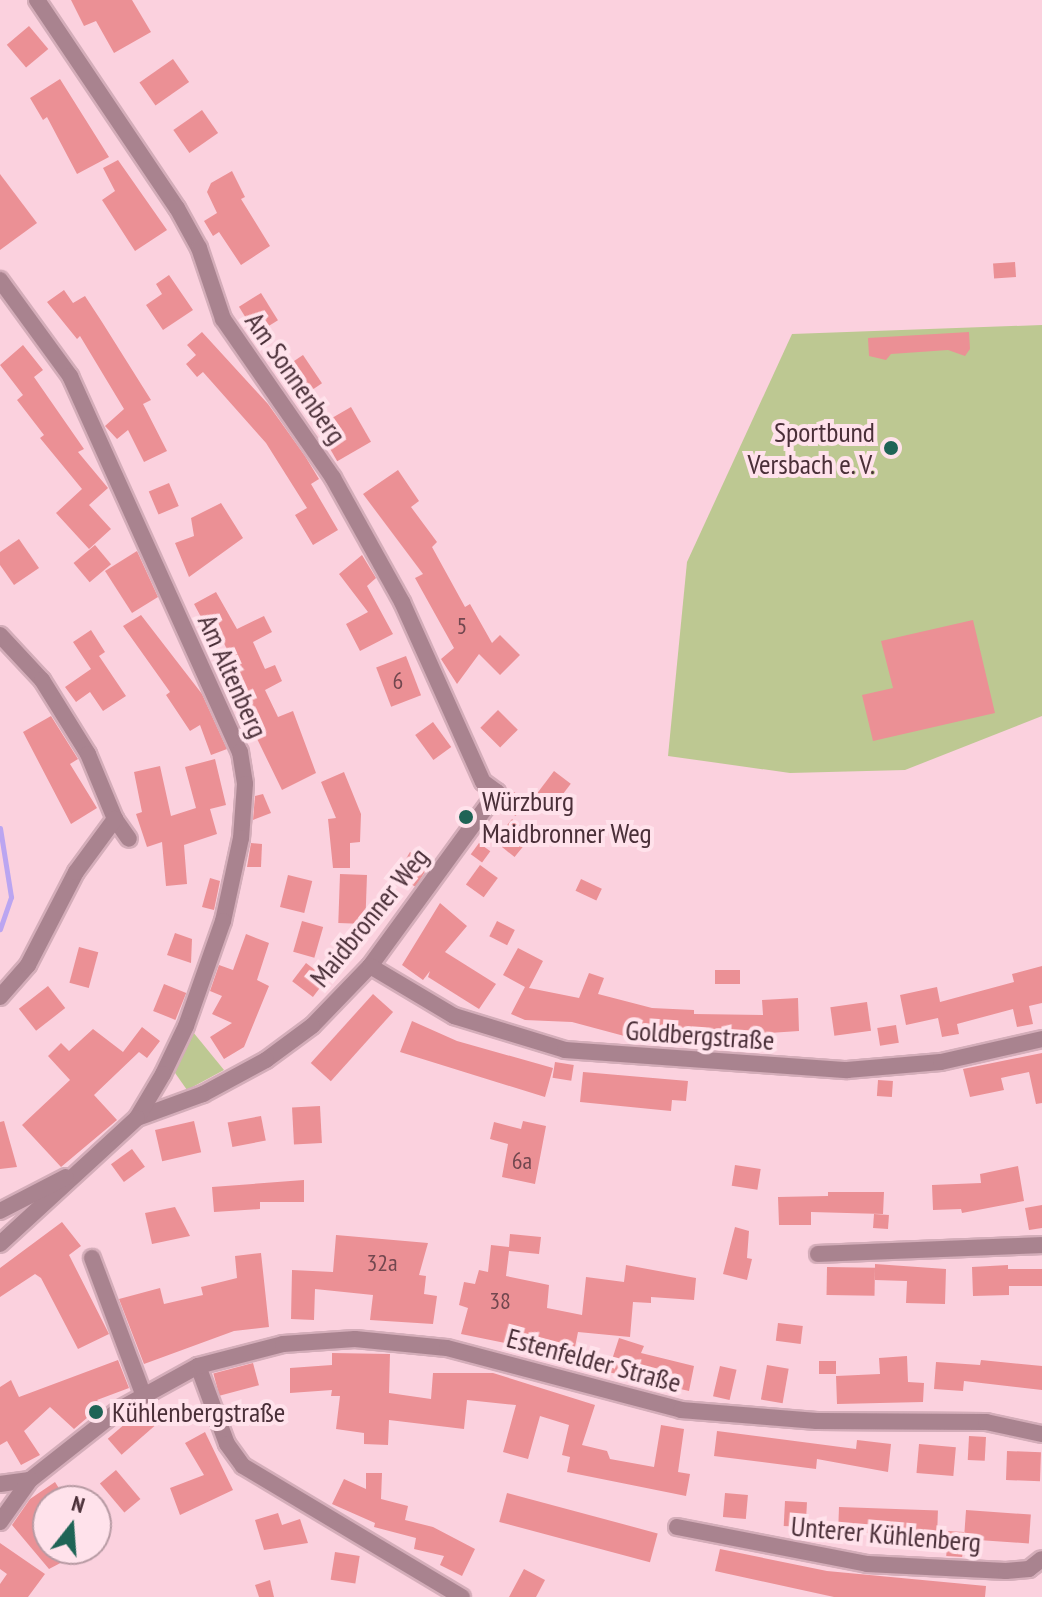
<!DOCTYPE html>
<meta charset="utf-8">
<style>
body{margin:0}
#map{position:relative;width:1042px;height:1597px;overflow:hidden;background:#fbd1de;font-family:"PT Sans Narrow",sans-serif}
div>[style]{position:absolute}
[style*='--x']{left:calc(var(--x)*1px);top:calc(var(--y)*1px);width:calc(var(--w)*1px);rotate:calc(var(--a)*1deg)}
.green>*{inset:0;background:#bdc892}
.stream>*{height:5px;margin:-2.5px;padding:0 2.5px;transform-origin:2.5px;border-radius:2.5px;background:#bba5f1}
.building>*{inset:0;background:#eb9095;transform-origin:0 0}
.roads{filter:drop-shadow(2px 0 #d4adb9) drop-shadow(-2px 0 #d4adb9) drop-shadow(0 2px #d4adb9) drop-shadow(0 -2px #d4adb9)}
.street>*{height:16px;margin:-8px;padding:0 8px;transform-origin:8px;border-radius:8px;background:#a9838f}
.dots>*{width:22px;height:22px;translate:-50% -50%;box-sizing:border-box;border:4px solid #ffe2eb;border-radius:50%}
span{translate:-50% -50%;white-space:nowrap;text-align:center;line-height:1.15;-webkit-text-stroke:8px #ffe2eb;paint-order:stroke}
.number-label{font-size:24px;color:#72474f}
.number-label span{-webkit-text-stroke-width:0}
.street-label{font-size:28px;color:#4a2f38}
.poi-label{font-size:28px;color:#4a2f38}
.right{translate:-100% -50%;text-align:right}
.left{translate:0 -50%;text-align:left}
.north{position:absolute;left:32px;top:1485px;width:80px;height:80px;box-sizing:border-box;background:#ffe2eb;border:2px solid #b79aa3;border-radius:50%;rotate:17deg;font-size:22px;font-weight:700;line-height:32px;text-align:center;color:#4a2f38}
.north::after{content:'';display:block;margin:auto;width:28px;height:36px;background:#1f6456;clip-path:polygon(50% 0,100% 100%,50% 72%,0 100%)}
</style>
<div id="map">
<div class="green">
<i style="clip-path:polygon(1042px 325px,1042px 716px,905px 770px,790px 773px,668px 756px,687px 562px,792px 334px)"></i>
<i style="clip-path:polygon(193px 1032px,224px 1070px,187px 1090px,173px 1070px)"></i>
</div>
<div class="stream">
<i style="--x:0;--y:828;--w:70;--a:80.9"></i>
<i style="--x:11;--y:897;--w:34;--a:109"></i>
</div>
<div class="building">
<i style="clip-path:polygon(71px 0,132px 0,151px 32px,114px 53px,96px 21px,84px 26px)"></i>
<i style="left:29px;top:26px;width:30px;height:29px;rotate:50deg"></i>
<i style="left:173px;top:59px;width:28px;height:41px;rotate:55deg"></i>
<i style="clip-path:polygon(60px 79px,109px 157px,77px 174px,47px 117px,43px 120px,30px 98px)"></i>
<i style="left:202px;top:110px;width:28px;height:35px;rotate:55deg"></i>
<i style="clip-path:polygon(118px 160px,167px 230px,135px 251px,102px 200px,115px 191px,103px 168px)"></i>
<i style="clip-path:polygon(232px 171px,245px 197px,241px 199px,270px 246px,241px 265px,219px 232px,213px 236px,204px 221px,217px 213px,207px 192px,211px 183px)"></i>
<i style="clip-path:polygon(0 174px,37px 223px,0 250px)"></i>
<i style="left:1015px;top:262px;width:15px;height:22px;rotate:86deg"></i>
<i style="clip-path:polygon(169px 275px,193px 310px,163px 330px,146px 305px,162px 294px,156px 284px)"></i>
<i style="clip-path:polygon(64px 290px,73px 303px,85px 296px,102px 322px,151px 400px,143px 404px,167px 451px,144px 462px,128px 430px,117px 439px,105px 426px,124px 409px,80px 336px,77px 339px,47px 302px)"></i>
<i style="left:261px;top:293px;width:32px;height:26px;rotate:58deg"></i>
<i style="clip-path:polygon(202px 332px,268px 404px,305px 456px,319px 479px,311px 484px,338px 530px,313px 545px,295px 515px,307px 508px,266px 443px,203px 372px,197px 377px,186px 364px,196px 355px,187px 345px)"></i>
<i style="clip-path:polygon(969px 332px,970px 349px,965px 356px,948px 350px,891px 354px,886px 360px,869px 356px,868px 338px)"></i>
<i style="clip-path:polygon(23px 345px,43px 370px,34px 377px,84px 449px,78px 452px,108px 488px,89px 505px,111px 529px,89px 549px,56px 513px,82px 489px,40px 438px,44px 435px,17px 400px,23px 395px,0 365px)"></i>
<i style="left:303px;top:355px;width:34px;height:31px;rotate:56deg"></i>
<i style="left:351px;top:407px;width:40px;height:39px;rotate:60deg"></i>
<i style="clip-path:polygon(398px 470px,419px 501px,411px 507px,437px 542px,432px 547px,465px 607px,470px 604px,492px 643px,500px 635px,520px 655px,500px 675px,479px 654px,457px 684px,441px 659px,454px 648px,415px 578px,423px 574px,363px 494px)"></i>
<i style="left:169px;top:483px;width:25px;height:22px;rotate:67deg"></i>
<i style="clip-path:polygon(221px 503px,243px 538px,189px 577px,175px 543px,194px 536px,191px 518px)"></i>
<i style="clip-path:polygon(19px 539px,39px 568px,14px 585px,0 565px,0 552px)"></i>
<i style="left:95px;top:545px;width:25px;height:28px;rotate:50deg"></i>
<i style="clip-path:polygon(137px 551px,158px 597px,132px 613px,105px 571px)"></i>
<i style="clip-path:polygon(362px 555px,376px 578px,367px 586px,393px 634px,360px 651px,346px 624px,368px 612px,339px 574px)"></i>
<i style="clip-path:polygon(216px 592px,237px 629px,264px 616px,272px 632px,253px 642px,265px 669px,275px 665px,282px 681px,265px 690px,278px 717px,293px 711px,316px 773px,282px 790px,243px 710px,236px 682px,241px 679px,223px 641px,216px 645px,194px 604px)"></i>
<i style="clip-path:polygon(141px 615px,202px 694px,227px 749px,211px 755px,200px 725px,190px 731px,166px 695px,170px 692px,123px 626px)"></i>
<i style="clip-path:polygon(973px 620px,995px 713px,873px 741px,862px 695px,893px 688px,881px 641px)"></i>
<i style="clip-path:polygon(91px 630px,105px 652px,99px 656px,126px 696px,103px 711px,90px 692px,76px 702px,65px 687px,91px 669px,73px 642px)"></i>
<i style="left:406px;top:656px;width:42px;height:32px;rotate:69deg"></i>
<i style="left:498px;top:710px;width:28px;height:25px;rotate:45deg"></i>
<i style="clip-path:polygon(51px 716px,78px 759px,70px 764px,97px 808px,71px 824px,23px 732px)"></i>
<i style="left:433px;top:722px;width:31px;height:22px;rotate:54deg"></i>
<i style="clip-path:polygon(215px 759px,226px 805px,210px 809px,217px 834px,184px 845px,187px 884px,166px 886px,162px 842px,147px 847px,136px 814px,142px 812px,134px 772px,160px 766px,171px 816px,196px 808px,185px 767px)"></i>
<i style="left:554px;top:771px;width:21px;height:30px;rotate:37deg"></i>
<i style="clip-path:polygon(344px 772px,361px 814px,360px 842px,350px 843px,350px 868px,333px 868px,328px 819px,336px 818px,321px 782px)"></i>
<i style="left:514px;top:792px;width:16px;height:18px;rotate:38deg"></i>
<i style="clip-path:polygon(263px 794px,271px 813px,253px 820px,255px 796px)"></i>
<i style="left:512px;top:819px;width:26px;height:28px;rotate:39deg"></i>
<i style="clip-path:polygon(251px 843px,262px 844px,261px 867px,247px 867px)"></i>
<i style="left:479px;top:843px;width:14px;height:14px;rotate:36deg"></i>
<i style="left:410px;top:852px;width:23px;height:27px;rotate:31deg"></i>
<i style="left:480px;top:865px;width:22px;height:24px;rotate:36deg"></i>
<i style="left:340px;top:874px;width:27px;height:49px;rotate:2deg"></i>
<i style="left:288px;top:875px;width:25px;height:33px;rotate:14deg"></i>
<i style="clip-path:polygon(210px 878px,220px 881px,214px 910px,202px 907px)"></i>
<i style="left:581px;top:879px;width:23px;height:13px;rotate:25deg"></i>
<i style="clip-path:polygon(440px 903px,467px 926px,445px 952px,496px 984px,479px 1009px,428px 977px,430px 971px,423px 980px,402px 965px)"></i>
<i style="left:302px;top:921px;width:22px;height:32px;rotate:16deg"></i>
<i style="left:497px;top:921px;width:20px;height:17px;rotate:27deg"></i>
<i style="clip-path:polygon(175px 933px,192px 939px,191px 963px,167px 955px)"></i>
<i style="clip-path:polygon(246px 934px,269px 943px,257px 980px,269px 986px,244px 1047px,224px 1059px,210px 1037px,232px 1023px,212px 1014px,222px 996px,210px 991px,219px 965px,233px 970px)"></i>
<i style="left:79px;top:947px;width:20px;height:37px;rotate:15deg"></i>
<i style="clip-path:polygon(518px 948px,543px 961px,529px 988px,579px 998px,589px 973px,604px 978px,598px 994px,652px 1008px,694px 1010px,694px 1014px,763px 1015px,762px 1000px,798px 998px,799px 1031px,769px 1033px,769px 1049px,746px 1050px,746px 1042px,629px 1032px,628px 1037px,572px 1022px,525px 1020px,511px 1014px,525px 987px,503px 975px)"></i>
<i style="left:306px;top:963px;width:26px;height:23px;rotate:37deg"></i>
<i style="clip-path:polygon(1042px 966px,1042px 1003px,1029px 1006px,1033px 1024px,1017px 1027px,1013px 1009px,957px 1024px,959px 1034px,942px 1037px,938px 1018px,906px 1025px,900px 995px,937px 987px,940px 1002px,1014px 982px,1012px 974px)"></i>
<i style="left:715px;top:970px;width:25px;height:14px"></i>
<i style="left:164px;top:984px;width:24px;height:29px;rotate:22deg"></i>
<i style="left:48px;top:986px;width:28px;height:37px;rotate:52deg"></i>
<i style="left:373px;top:994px;width:27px;height:93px;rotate:42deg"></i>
<i style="left:867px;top:1002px;width:29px;height:37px;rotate:82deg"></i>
<i style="clip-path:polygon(412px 1021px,457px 1041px,553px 1068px,545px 1097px,400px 1052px)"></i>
<i style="left:896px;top:1025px;width:18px;height:19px;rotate:81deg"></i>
<i style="clip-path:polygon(142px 1027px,160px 1041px,147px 1058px,139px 1052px,94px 1095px,117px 1120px,61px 1167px,22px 1125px,70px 1080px,48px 1056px,61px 1043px,69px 1051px,93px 1029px,123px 1052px)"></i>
<i style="clip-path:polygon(1042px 1053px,1042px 1103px,1036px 1104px,1029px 1072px,1001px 1078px,1004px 1090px,970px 1097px,963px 1069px)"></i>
<i style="left:555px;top:1062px;width:19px;height:16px;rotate:9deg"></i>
<i style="clip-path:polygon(583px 1072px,688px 1081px,686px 1101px,672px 1100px,671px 1111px,580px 1102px)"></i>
<i style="left:878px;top:1080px;width:15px;height:16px;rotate:4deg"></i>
<i style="left:320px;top:1106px;width:37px;height:28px;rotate:87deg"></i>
<i style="left:261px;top:1116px;width:25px;height:34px;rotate:79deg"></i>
<i style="clip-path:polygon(4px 1121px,17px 1167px,0 1169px,0 1122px)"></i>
<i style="left:194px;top:1121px;width:32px;height:40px;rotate:77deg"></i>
<i style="clip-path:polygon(523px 1121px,546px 1126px,535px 1184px,502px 1177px,508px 1144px,490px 1139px,494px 1122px,521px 1129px)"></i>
<i style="left:132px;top:1149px;width:22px;height:26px;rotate:54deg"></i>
<i style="left:735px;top:1165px;width:26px;height:21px;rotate:9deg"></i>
<i style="clip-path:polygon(1018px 1166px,1024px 1201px,962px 1213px,961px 1209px,933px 1210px,932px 1185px,981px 1183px,980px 1174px)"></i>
<i style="clip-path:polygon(304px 1180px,304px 1202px,260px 1202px,260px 1209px,214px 1212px,212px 1187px)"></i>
<i style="clip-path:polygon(828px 1192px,884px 1192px,883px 1214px,811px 1212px,811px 1225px,779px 1225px,778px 1197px,828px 1196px)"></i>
<i style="clip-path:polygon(1042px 1205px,1042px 1228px,1029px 1230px,1025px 1208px)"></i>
<i style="clip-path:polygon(175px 1207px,190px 1236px,152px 1244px,145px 1213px)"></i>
<i style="left:874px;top:1214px;width:15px;height:14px;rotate:4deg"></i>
<i style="clip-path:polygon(62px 1222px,81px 1246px,69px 1255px,109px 1334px,78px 1349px,41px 1278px,35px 1274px,0 1297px,0 1268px)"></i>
<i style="clip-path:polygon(735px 1227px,749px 1231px,747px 1258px,752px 1259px,747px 1280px,723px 1274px)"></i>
<i style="clip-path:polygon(510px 1234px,541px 1237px,539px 1254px,509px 1251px,506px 1276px,549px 1285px,547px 1308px,582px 1315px,586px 1277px,624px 1282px,626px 1265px,696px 1278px,694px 1300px,651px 1297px,651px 1303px,633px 1302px,630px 1337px,578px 1332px,573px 1357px,461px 1334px,468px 1308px,459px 1305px,464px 1282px,475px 1284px,479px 1270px,488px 1272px,491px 1245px,509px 1247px)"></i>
<i style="clip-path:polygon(336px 1235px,428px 1243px,419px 1275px,426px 1276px,424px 1294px,437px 1296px,433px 1324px,370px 1320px,373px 1295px,315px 1289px,314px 1320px,291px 1319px,292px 1270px,333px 1272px)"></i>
<i style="clip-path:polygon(261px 1253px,269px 1327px,234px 1331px,144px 1364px,119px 1299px,160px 1288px,164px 1304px,203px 1295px,201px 1287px,237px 1278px,235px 1256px)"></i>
<i style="clip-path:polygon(875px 1264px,946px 1269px,945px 1304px,906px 1303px,907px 1281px,875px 1280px)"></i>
<i style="clip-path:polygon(1008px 1265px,1008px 1269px,1042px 1269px,1042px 1286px,1009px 1286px,1009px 1295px,973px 1296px,972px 1267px)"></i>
<i style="left:827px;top:1267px;width:48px;height:28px;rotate:1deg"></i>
<i style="left:778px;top:1323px;width:25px;height:18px;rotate:7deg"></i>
<i style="clip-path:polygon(619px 1338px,644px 1346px,641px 1353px,694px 1366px,689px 1391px,608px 1372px)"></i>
<i style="clip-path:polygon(332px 1353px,390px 1354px,389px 1393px,431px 1399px,433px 1373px,493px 1373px,595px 1405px,582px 1445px,607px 1451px,610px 1459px,654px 1467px,661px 1425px,684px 1429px,678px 1472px,690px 1474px,686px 1496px,567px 1472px,570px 1457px,562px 1455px,569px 1425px,540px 1416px,528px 1459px,503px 1452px,516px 1405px,467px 1400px,464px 1429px,389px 1420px,388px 1445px,364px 1444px,364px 1433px,336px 1429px,340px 1396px,331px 1396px,332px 1390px,290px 1393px,290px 1368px,332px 1365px)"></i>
<i style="clip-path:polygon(907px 1356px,908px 1382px,924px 1383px,923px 1402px,837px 1404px,836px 1376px,880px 1374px,879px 1358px)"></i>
<i style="clip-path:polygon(118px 1360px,129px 1388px,97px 1400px,102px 1405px,74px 1429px,50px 1407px,24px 1431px,40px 1455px,21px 1465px,7px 1441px,0 1445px,0 1387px,11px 1380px,19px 1397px)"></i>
<i style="clip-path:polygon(981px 1360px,1042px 1366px,1042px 1390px,964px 1381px,963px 1391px,934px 1389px,936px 1362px,980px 1365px)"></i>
<i style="left:836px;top:1361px;width:13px;height:17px;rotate:90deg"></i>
<i style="left:253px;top:1363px;width:23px;height:41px;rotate:75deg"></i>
<i style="left:767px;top:1365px;width:22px;height:35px;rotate:10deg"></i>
<i style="left:720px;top:1366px;width:17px;height:31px;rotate:13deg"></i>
<i style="left:141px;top:1410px;width:21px;height:44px;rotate:49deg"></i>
<i style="clip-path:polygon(717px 1431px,856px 1449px,857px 1440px,891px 1444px,888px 1472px,817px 1459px,816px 1469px,714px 1456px)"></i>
<i style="clip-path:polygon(205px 1432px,233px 1490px,180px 1515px,170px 1488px,204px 1475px,185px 1443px)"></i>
<i style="left:969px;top:1436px;width:17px;height:24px;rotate:3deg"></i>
<i style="left:919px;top:1444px;width:37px;height:29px;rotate:5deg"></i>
<i style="left:1007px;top:1451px;width:34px;height:29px;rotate:2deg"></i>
<i style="left:116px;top:1470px;width:38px;height:21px;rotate:50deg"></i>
<i style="clip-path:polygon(366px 1473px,382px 1473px,381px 1499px,408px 1506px,405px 1520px,433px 1527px,475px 1549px,462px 1576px,440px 1565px,444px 1556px,414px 1549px,416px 1538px,374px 1527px,375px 1523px,332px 1504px,344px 1479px,366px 1489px)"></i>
<i style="clip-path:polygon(55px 1482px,67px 1501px,48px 1501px,48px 1549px,87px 1549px,49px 1569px,12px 1525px,30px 1499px)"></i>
<i style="left:507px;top:1493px;width:156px;height:30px;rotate:15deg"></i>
<i style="left:725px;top:1493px;width:23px;height:24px;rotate:5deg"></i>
<i style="left:785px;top:1501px;width:22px;height:25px;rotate:3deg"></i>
<i style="left:839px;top:1507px;width:99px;height:25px;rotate:2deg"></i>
<i style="left:966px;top:1510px;width:65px;height:29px;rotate:4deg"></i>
<i style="clip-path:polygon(278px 1513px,282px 1525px,300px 1519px,308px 1543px,264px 1550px,255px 1520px)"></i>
<i style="left:948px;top:1531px;width:16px;height:25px;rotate:4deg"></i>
<i style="clip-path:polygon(0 1543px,45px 1574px,28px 1597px,0 1597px,0 1584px,7px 1574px,0 1569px)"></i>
<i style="clip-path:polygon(720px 1549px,827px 1571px,986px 1586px,985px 1597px,834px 1597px,715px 1571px)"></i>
<i style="left:335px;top:1552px;width:25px;height:28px;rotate:9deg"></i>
<i style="clip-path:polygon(524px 1569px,545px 1580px,536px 1597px,509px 1597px)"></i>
<i style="clip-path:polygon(270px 1580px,274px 1597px,259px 1597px,255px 1585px)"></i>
</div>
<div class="roads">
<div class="street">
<i style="--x:37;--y:0;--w:251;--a:56.1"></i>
<i style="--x:177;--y:208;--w:46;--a:61.2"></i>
<i style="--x:199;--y:248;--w:75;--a:71.3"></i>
<i style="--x:223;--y:319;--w:193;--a:55.3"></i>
<i style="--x:333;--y:478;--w:142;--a:60.9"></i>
<i style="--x:402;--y:602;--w:197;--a:65.8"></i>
<i style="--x:483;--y:782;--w:17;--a:36"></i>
<i style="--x:497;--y:792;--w:215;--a:126.1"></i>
<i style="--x:370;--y:966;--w:83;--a:134"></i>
<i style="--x:312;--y:1026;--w:57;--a:143.5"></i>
<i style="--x:266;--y:1060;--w:72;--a:151.6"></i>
<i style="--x:203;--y:1094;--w:70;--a:160"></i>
<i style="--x:0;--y:280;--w:119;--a:53.9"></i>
<i style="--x:70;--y:376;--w:413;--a:65.7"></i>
<i style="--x:240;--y:752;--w:32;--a:81"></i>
<i style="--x:245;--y:784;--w:54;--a:94.2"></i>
<i style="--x:241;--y:838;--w:85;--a:102.2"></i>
<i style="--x:223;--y:921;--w:111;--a:109.4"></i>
<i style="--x:186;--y:1026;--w:53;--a:115.6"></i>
<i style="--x:163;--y:1074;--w:51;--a:120.6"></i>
<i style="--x:137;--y:1118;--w:186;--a:137.4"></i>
<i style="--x:0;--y:635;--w:62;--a:47"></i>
<i style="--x:42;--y:680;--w:87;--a:58.1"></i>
<i style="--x:88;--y:754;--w:70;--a:67.4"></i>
<i style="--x:115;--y:819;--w:24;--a:55"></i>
<i style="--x:370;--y:966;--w:98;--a:30.8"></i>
<i style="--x:454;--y:1016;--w:116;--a:17"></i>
<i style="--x:565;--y:1050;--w:283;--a:4.1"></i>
<i style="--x:847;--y:1070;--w:94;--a:-4.9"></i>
<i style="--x:941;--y:1062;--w:104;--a:-12.8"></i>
<i style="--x:0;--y:997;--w:43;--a:-48.8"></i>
<i style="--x:28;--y:965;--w:105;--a:-62.7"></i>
<i style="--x:76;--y:872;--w:66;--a:-53.7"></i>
<i style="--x:0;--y:1211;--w:74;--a:-27.3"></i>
<i style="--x:818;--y:1254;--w:224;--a:-2.3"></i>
<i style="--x:92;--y:1258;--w:145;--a:69.4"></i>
<i style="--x:198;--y:1366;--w:83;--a:69.6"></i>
<i style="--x:227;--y:1444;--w:27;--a:54"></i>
<i style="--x:243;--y:1466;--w:255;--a:30.9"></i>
<i style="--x:0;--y:1484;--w:30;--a:-8"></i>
<i style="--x:30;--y:1480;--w:115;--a:-38.3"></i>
<i style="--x:120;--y:1409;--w:89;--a:-28.9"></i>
<i style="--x:198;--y:1366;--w:88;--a:-14.5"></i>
<i style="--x:283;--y:1344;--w:72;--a:-4"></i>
<i style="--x:355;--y:1339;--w:92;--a:5.6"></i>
<i style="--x:447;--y:1348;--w:242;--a:14.8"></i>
<i style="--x:681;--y:1410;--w:136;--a:4.6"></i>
<i style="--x:817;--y:1421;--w:169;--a:0.3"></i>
<i style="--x:986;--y:1422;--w:57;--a:12.1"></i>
<i style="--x:0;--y:1522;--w:52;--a:-54.5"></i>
<i style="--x:677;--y:1527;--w:194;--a:11"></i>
<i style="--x:867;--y:1564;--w:139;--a:2.9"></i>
<i style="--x:1006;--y:1571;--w:23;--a:-5"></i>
<i style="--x:1029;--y:1569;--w:16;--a:-38"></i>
</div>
</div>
<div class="dots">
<i style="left:891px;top:448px;background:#1f6456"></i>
<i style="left:466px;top:817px;background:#1f6456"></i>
<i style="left:96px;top:1412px;background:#1f6456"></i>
</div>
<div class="number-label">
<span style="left:462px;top:626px">5</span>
<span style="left:398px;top:681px">6</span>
<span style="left:522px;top:1161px">6a</span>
<span style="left:382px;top:1263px">32a</span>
<span style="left:500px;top:1301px">38</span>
</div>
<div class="street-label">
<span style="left:296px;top:378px;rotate:55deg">Am Sonnenberg</span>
<span style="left:233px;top:676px;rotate:66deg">Am Altenberg</span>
<span style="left:369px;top:917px;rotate:-51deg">Maidbronner Weg</span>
<span style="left:700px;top:1035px;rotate:4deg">Goldbergstraße</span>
<span style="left:594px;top:1360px;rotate:15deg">Estenfelder Straße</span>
<span style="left:886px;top:1534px;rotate:5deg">Unterer Kühlenberg</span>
</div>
<div class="poi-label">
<span class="right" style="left:875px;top:448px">Sportbund<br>Versbach e. V.</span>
<span class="left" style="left:482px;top:817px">Würzburg<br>Maidbronner Weg</span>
<span class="left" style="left:112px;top:1412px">Kühlenbergstraße</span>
</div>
<div class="north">N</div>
</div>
